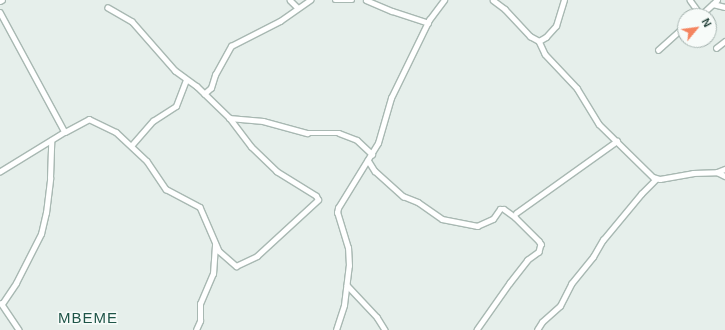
<!DOCTYPE html>
<style>
body{margin:0}
#map{position:relative;width:725px;height:330px;overflow:hidden;background:#e6efeb;font-family:Arial,sans-serif}
div>[style]{position:absolute}
[style*='--x']{left:calc(var(--x)*1px);top:calc(var(--y)*1px);width:calc(var(--w)*1px);rotate:calc(var(--a)*1deg)}
.roads{filter:drop-shadow(1px 0 #a8b8b2) drop-shadow(-1px 0 #a8b8b2) drop-shadow(0 1px #a8b8b2) drop-shadow(0 -1px #a8b8b2)}
.minor>*{height:4.5px;margin:-2.25px;padding:0 2.25px;transform-origin:2.25px;border-radius:2.25px;background:#fff}
span{translate:-50% -50%;white-space:nowrap;text-align:center;line-height:1.15;-webkit-text-stroke:3px #f7fbf9;paint-order:stroke}
.quarter-label{font-size:15px;color:#1f5548;letter-spacing:1px}
.north{position:absolute;left:677px;top:8px;width:40px;height:40px;box-sizing:border-box;background:#f7fbf9;border:1px solid #a3b1ad;border-radius:50%;rotate:61deg;font-size:11px;font-weight:700;line-height:16px;text-align:center;color:#24423a}
.north::after{content:'';display:block;margin:auto;width:14px;height:18px;background:#f4845f;clip-path:polygon(50% 0,100% 100%,50% 72%,0 100%)}
</style>
<div id="map">
<div class="roads">
<div class="minor">
<i style="--x:290;--y:0;--w:11;--a:45"></i>
<i style="--x:335;--y:0;--w:17;--a:0"></i>
<i style="--x:366;--y:0;--w:28;--a:23"></i>
<i style="--x:392;--y:11;--w:38;--a:18"></i>
<i style="--x:493;--y:0;--w:15;--a:37"></i>
<i style="--x:505;--y:9;--w:37;--a:47"></i>
<i style="--x:530;--y:36;--w:10;--a:29"></i>
<i style="--x:539;--y:41;--w:8;--a:-30"></i>
<i style="--x:546;--y:37;--w:15;--a:-48"></i>
<i style="--x:556;--y:26;--w:27;--a:-73"></i>
<i style="--x:690;--y:0;--w:19;--a:54"></i>
<i style="--x:0;--y:1;--w:2;--a:-27"></i>
<i style="--x:713;--y:4;--w:12;--a:14"></i>
<i style="--x:0;--y:12;--w:136;--a:61.6"></i>
<i style="--x:65;--y:132;--w:76;--a:148.4"></i>
<i style="--x:700;--y:16;--w:23;--a:-43"></i>
<i style="--x:539;--y:41;--w:14;--a:65"></i>
<i style="--x:545;--y:54;--w:47;--a:46.7"></i>
<i style="--x:577;--y:88;--w:42;--a:58.6"></i>
<i style="--x:599;--y:124;--w:76;--a:44.5"></i>
<i style="--x:653;--y:177;--w:7;--a:16"></i>
<i style="--x:660;--y:179;--w:34;--a:-10"></i>
<i style="--x:693;--y:173;--w:24;--a:-2"></i>
<i style="--x:717;--y:172;--w:9;--a:-21"></i>
<i style="--x:716;--y:48;--w:11;--a:-38"></i>
<i style="--x:658;--y:50;--w:36;--a:-42"></i>
<i style="--x:204;--y:94;--w:9;--a:-41"></i>
<i style="--x:211;--y:88;--w:14;--a:-73"></i>
<i style="--x:215;--y:75;--w:33;--a:-61"></i>
<i style="--x:231;--y:46;--w:55;--a:-27"></i>
<i style="--x:280;--y:21;--w:37;--a:-35"></i>
<i style="--x:229;--y:118;--w:34;--a:5"></i>
<i style="--x:263;--y:121;--w:46;--a:15.3"></i>
<i style="--x:307;--y:133;--w:32;--a:0"></i>
<i style="--x:339;--y:133;--w:19;--a:21"></i>
<i style="--x:357;--y:140;--w:21;--a:43"></i>
<i style="--x:65;--y:132;--w:27;--a:-28"></i>
<i style="--x:89;--y:119;--w:30;--a:26"></i>
<i style="--x:116;--y:132;--w:42;--a:43.1"></i>
<i style="--x:147;--y:161;--w:34;--a:56"></i>
<i style="--x:166;--y:189;--w:38;--a:28"></i>
<i style="--x:200;--y:207;--w:48;--a:66.6"></i>
<i style="--x:219;--y:251;--w:23;--a:41"></i>
<i style="--x:236;--y:266;--w:23;--a:-25"></i>
<i style="--x:257;--y:256;--w:83;--a:-42.6"></i>
<i style="--x:318;--y:200;--w:4;--a:-117"></i>
<i style="--x:316;--y:196;--w:46;--a:-148.4"></i>
<i style="--x:277;--y:172;--w:36;--a:-136"></i>
<i style="--x:251;--y:147;--w:36;--a:-127"></i>
<i style="--x:229;--y:118;--w:45;--a:-135.9"></i>
<i style="--x:197;--y:87;--w:27;--a:-144"></i>
<i style="--x:175;--y:71;--w:65;--a:-131.3"></i>
<i style="--x:132;--y:22;--w:28;--a:-150"></i>
<i style="--x:131;--y:146;--w:33;--a:-49"></i>
<i style="--x:153;--y:121;--w:27;--a:-33"></i>
<i style="--x:176;--y:106;--w:28;--a:-69"></i>
<i style="--x:368;--y:160;--w:13;--a:58"></i>
<i style="--x:375;--y:171;--w:38;--a:42"></i>
<i style="--x:403;--y:196;--w:16;--a:22"></i>
<i style="--x:418;--y:202;--w:29;--a:35"></i>
<i style="--x:442;--y:219;--w:36;--a:11"></i>
<i style="--x:477;--y:226;--w:17;--a:-24"></i>
<i style="--x:493;--y:219;--w:12;--a:-55"></i>
<i style="--x:500;--y:209;--w:4;--a:0"></i>
<i style="--x:504;--y:209;--w:14;--a:36"></i>
<i style="--x:515;--y:217;--w:34;--a:45"></i>
<i style="--x:539;--y:241;--w:4;--a:56"></i>
<i style="--x:541;--y:244;--w:8;--a:104"></i>
<i style="--x:539;--y:252;--w:14;--a:144"></i>
<i style="--x:528;--y:260;--w:29;--a:128"></i>
<i style="--x:510;--y:283;--w:57;--a:125.1"></i>
<i style="--x:717;--y:172;--w:9;--a:27"></i>
<i style="--x:516;--y:213;--w:124;--a:-35.5"></i>
<i style="--x:347;--y:285;--w:44;--a:46.8"></i>
<i style="--x:377;--y:317;--w:15;--a:58"></i>
<i style="--x:1;--y:303;--w:32;--a:56"></i>
<i style="--x:2;--y:304;--w:25;--a:-56"></i>
<i style="--x:16;--y:283;--w:55;--a:-63"></i>
<i style="--x:41;--y:234;--w:22;--a:-77"></i>
<i style="--x:46;--y:213;--w:35;--a:-83"></i>
<i style="--x:50;--y:178;--w:37;--a:-88"></i>
<i style="--x:196;--y:330;--w:10;--a:-66"></i>
<i style="--x:200;--y:321;--w:17;--a:-90"></i>
<i style="--x:200;--y:304;--w:33;--a:-67"></i>
<i style="--x:213;--y:274;--w:30;--a:-86"></i>
<i style="--x:336;--y:330;--w:26;--a:-72"></i>
<i style="--x:344;--y:305;--w:39;--a:-83"></i>
<i style="--x:349;--y:266;--w:18;--a:-93"></i>
<i style="--x:348;--y:248;--w:37;--a:-107"></i>
<i style="--x:337;--y:213;--w:5;--a:-79"></i>
<i style="--x:338;--y:208;--w:76;--a:-58.4"></i>
<i style="--x:378;--y:143;--w:47;--a:-73.9"></i>
<i style="--x:391;--y:98;--w:87;--a:-64"></i>
<i style="--x:429;--y:20;--w:25;--a:-53"></i>
<i style="--x:537;--y:330;--w:9;--a:-58"></i>
<i style="--x:542;--y:322;--w:24;--a:-42"></i>
<i style="--x:560;--y:306;--w:25;--a:-63"></i>
<i style="--x:571;--y:284;--w:35;--a:-51"></i>
<i style="--x:593;--y:257;--w:20;--a:-60"></i>
<i style="--x:603;--y:240;--w:60;--a:-50.4"></i>
<i style="--x:641;--y:194;--w:21;--a:-45"></i>
</div>
</div>
<div class="quarter-label">
<span style="left:88px;top:318px">MBEME</span>
</div>
<div class="north">N</div>
</div>
